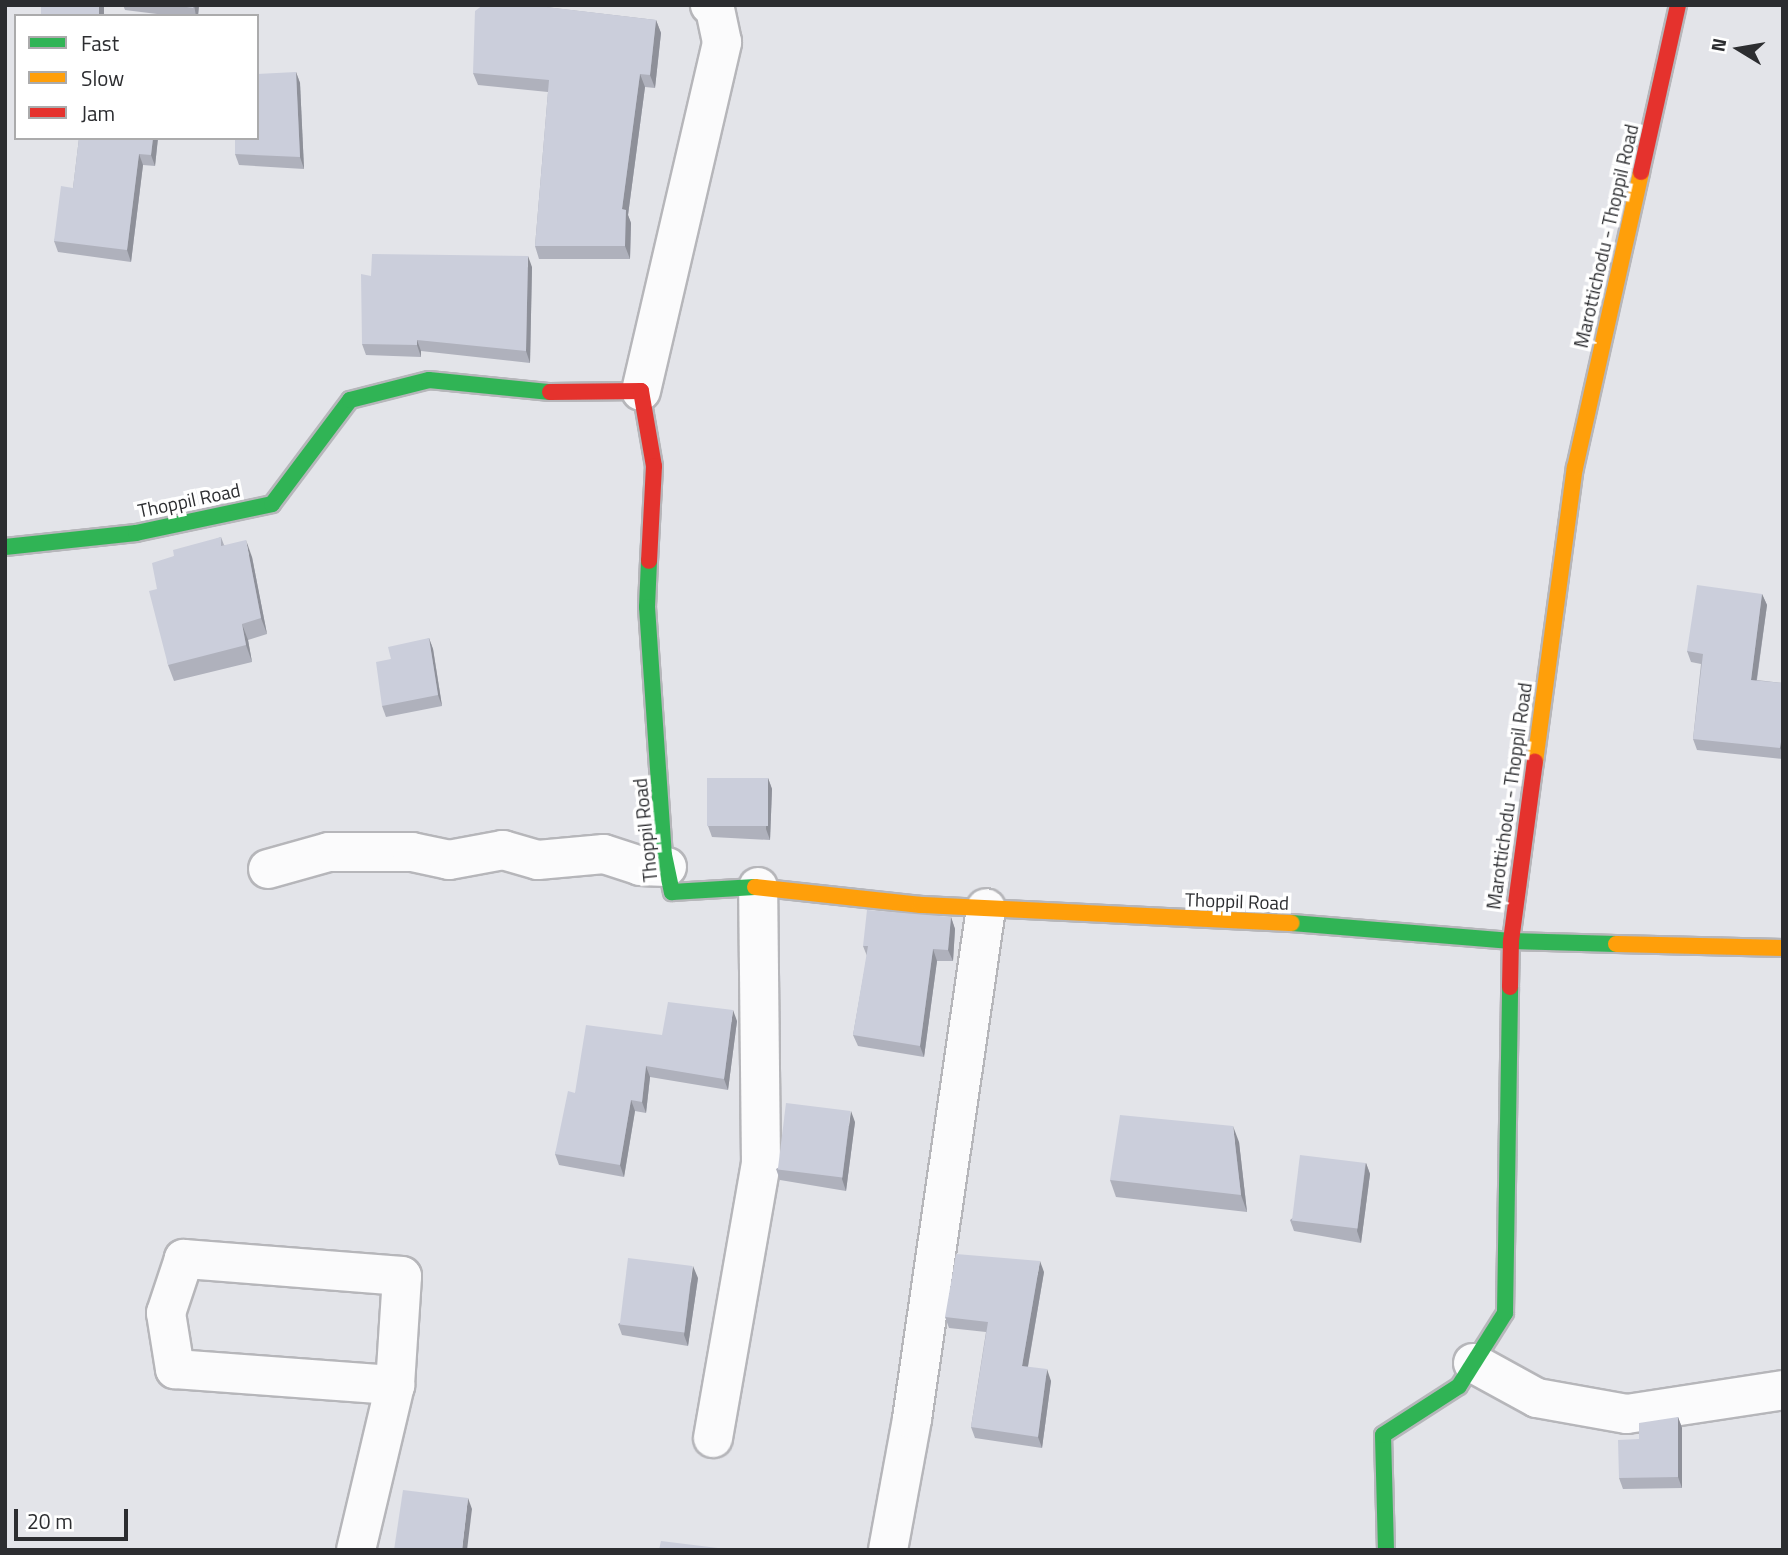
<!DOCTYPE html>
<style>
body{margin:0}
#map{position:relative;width:1788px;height:1555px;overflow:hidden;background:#e3e4e9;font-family:"Titillium Web",sans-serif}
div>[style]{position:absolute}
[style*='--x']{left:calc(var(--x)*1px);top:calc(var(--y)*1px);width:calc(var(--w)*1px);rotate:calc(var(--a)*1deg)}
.roads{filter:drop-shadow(2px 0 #b6b6ba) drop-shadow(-2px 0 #b6b6ba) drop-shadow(0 2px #b6b6ba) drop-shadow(0 -2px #b6b6ba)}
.street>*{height:38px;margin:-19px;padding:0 19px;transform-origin:19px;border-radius:19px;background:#fbfbfc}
.fast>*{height:16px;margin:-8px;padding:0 8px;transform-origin:8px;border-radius:8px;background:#30b455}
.slow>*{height:16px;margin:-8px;padding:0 8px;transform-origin:8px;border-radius:8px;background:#ff9f0a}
.jam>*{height:16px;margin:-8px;padding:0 8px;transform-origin:8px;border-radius:8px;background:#e5322d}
.wall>*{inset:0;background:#afb1bc}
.shaded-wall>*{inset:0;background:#8e9099;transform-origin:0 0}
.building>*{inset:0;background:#cbcedb;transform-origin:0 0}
span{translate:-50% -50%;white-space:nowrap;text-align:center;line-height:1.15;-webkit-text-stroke:7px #fff;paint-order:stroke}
.street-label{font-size:19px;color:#2c2d30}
.frame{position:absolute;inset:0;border:7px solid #2c2d30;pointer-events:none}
.legend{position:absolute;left:14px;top:14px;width:245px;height:126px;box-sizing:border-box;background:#fff;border:2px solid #ababac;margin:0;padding:9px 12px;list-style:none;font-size:21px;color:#2c2d30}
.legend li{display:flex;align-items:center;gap:14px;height:35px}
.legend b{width:35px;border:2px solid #ababac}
.north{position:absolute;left:1704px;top:14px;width:70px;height:70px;-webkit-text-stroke:5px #fff;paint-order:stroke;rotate:281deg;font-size:19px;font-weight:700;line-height:28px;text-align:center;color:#2c2d30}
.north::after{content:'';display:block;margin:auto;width:24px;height:32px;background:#2c2d30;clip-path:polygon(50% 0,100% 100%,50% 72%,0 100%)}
.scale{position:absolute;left:14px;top:1509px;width:114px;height:32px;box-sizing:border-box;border:4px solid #2c2d30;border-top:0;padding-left:9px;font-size:21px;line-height:24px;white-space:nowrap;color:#2c2d30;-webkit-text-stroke:5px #fff;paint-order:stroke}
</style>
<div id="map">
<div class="roads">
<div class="street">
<i style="--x:641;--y:391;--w:358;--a:-76.9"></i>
<i style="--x:722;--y:42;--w:35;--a:-102"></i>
<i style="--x:715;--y:8;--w:6;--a:-149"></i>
<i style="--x:268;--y:869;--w:63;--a:-15.6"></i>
<i style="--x:329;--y:852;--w:83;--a:0"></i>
<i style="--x:412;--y:852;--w:38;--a:12"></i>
<i style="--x:449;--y:860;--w:55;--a:-10.5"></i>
<i style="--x:503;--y:850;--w:36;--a:16"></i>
<i style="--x:538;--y:860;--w:66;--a:-5.2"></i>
<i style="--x:604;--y:854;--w:38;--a:18"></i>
<i style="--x:640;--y:866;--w:27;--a:2"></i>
<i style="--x:1473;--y:1363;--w:73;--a:28.7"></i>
<i style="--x:1537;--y:1398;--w:91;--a:10.1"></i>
<i style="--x:1627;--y:1414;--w:158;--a:-8.7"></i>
<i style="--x:713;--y:1438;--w:279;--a:-80.1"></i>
<i style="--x:761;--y:1163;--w:276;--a:-90.6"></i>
<i style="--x:356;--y:1550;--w:170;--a:-76.7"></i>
<i style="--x:395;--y:1385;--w:109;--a:-86.3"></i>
<i style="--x:402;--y:1276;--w:219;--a:-175.5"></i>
<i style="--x:184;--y:1259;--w:57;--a:108.4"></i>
<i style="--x:166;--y:1313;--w:57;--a:80.9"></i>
<i style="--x:175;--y:1369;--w:221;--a:4.2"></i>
<i style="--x:888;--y:1550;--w:133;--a:-79.6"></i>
<i style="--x:912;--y:1419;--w:516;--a:-81.76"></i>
</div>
<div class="fast">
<i style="--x:5;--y:547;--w:132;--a:-6.1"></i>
<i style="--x:136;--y:533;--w:139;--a:-12"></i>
<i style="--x:272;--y:504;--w:130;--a:-53.1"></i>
<i style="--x:350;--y:400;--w:81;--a:-14.2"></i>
<i style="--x:429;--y:380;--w:122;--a:5.7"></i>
<i style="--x:649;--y:561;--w:46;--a:92.5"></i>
<i style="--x:647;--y:607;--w:249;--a:86.1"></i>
<i style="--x:664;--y:855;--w:38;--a:78"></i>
<i style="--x:672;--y:892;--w:83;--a:-3.4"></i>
<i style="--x:1292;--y:923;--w:220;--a:4.7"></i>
<i style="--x:1511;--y:941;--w:105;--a:1.6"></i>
<i style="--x:1386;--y:1550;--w:115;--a:-91.5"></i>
<i style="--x:1383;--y:1435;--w:90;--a:-32.8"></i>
<i style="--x:1459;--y:1386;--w:86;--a:-57.8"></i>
<i style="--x:1505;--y:1313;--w:326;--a:-89.1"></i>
</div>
<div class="slow">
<i style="--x:1535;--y:762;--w:297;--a:-82.3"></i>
<i style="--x:1575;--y:468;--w:303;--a:-77.4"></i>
<i style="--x:755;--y:887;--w:167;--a:6.2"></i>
<i style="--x:921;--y:905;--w:371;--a:2.8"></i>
<i style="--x:1616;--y:944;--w:167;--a:1.4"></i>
</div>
<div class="jam">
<i style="--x:1641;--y:172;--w:171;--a:-77.5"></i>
<i style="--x:550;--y:392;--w:91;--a:-0.6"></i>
<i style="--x:641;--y:391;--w:76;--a:80.2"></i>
<i style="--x:654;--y:466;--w:95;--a:93"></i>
<i style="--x:1510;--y:987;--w:46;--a:-88.8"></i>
<i style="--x:1511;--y:941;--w:181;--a:-82.4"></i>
</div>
</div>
<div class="wall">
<i style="clip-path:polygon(123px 5px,199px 5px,198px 16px,173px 16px,125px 10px)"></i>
<i style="clip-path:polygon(545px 7px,656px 20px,661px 33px,655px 88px,645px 87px,628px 215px,631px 223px,630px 259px,539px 259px,535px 246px,548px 92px,478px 85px,473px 73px)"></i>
<i style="clip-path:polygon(296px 72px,300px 83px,304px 169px,239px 165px,235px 154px)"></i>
<i style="clip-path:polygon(79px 138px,158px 138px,155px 166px,143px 165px,131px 262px,58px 252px,54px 241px,73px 188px)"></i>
<i style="clip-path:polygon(532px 267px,530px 363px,421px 351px,421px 357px,366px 355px,362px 344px,371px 276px)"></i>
<i style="clip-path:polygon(221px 537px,224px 545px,252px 557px,267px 634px,248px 640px,252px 662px,174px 681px,168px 665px,157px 589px,174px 556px)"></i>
<i style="clip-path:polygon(1762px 594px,1767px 605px,1757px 680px,1783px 683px,1783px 759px,1697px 750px,1693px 739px,1701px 664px,1691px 662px,1687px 651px)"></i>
<i style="clip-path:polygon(429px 638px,433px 649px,442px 706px,386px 717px,382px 706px,391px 659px)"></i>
<i style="clip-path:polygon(768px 778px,772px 789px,770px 840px,712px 837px,708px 826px)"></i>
<i style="clip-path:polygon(951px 917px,955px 929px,953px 961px,937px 961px,924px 1057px,858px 1046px,853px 1035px,867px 956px,863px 946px)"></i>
<i style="clip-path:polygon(737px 1021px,728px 1090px,650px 1077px,646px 1113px,635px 1111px,624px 1177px,559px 1165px,555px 1154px,575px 1093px,662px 1035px)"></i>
<i style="clip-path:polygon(855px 1122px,846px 1191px,780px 1180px,776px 1169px)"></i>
<i style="clip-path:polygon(1239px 1142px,1247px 1212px,1116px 1197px,1110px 1180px)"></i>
<i style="clip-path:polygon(1366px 1163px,1370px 1174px,1361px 1243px,1294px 1231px,1290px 1220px)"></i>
<i style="clip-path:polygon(1044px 1272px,1028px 1367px,1051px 1381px,1042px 1448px,975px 1438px,971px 1427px,986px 1332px,949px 1328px,945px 1317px)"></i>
<i style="clip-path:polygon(698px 1278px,688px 1346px,622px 1335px,618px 1324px)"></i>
<i style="clip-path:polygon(1678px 1417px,1682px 1428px,1682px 1488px,1623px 1489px,1619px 1478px,1639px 1439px)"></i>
</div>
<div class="shaded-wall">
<i style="left:99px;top:5px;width:5px;height:11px"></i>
<i style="clip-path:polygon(194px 5px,199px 5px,198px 16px,196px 16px)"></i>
<i style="clip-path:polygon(656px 20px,661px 33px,655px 88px,650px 75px)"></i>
<i style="clip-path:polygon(296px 72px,300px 83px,304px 169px,300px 157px)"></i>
<i style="clip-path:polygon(640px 74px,645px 87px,628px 215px,631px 223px,630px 259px,625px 246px,622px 209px)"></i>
<i style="clip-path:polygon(153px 138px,158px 138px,155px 166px,151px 155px)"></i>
<i style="clip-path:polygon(139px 154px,143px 165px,131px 262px,127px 250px)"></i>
<i style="clip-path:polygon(528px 256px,532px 267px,530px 363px,526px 351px)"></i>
<i style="clip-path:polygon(417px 340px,421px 351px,421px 357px,417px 345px)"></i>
<i style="clip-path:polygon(246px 540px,252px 557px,267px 634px,261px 618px)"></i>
<i style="clip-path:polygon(1762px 594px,1767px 605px,1755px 691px,1751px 680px)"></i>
<i style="clip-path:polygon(242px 624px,248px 640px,252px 662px,246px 645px)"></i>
<i style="clip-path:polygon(429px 638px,433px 649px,442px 706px,438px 695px)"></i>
<i style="clip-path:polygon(1783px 729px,1783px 754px,1780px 748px)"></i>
<i style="clip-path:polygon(768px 778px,772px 789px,770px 840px,766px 829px)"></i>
<i style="clip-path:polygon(951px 917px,955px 929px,953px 961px,948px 950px)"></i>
<i style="clip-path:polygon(933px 949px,937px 961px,924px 1057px,920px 1046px)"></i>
<i style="clip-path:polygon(733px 1010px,737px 1021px,728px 1090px,724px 1079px)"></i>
<i style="clip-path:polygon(646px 1066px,650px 1077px,646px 1113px,642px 1102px)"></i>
<i style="clip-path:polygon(631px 1100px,635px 1111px,624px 1177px,620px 1165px)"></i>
<i style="clip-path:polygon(851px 1111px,855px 1122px,846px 1191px,842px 1179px)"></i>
<i style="clip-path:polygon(1233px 1126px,1239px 1142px,1247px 1212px,1241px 1195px)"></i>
<i style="clip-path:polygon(1366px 1163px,1370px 1174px,1361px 1243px,1357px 1231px)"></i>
<i style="clip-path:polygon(1040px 1261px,1044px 1272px,1026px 1377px,1022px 1366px)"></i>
<i style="clip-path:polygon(693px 1266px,698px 1278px,688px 1346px,684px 1335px)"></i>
<i style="clip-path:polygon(1047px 1369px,1051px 1381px,1042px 1448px,1038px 1437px)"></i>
<i style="clip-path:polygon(1678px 1417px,1682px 1428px,1682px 1488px,1678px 1477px)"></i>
<i style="clip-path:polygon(468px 1498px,472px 1509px,467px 1550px,462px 1550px)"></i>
</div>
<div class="building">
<i style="left:41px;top:5px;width:58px;height:11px"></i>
<i style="clip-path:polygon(174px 5px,194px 5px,193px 8px)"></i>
<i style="clip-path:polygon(483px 5px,539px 5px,538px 6px,656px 20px,650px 75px,640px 74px,622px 209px,626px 210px,625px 246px,535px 246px,549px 80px,473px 73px,475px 11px)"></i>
<i style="clip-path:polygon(296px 72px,300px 157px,235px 154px,235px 138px,257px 138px,257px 74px)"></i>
<i style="clip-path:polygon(79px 138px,153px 138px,151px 155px,139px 154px,127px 250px,54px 241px,61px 186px,73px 188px)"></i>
<i style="clip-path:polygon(372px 254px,528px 256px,526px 351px,417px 340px,417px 345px,362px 344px,361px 274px,371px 276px)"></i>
<i style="clip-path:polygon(221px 537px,221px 546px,246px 540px,261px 618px,242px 624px,246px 645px,168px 665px,149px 591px,157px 589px,152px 563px,174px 556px,173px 550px)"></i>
<i style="clip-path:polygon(1697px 585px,1762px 594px,1751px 680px,1783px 683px,1783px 729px,1780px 748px,1693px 739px,1703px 654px,1687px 651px)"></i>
<i style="clip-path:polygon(429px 638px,438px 695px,382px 706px,376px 662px,391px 659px,388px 647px)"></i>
<i style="left:707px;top:778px;width:61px;height:48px"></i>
<i style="clip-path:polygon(867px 910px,951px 917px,948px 950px,933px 949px,920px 1046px,853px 1035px,868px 946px,863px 946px)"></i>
<i style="clip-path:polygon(668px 1002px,733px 1010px,724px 1079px,646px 1066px,642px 1102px,631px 1100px,620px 1165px,555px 1154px,568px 1091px,575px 1093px,586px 1025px,662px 1035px)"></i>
<i style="left:786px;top:1103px;width:65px;height:67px;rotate:7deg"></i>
<i style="clip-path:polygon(1120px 1115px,1233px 1126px,1241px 1195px,1110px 1180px)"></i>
<i style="left:1300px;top:1155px;width:66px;height:66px;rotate:7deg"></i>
<i style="clip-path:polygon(956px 1254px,1040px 1261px,1022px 1366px,1047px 1369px,1038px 1437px,971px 1427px,988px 1322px,945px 1317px)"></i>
<i style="left:628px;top:1258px;width:65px;height:67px;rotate:7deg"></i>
<i style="clip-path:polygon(1678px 1417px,1678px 1477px,1619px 1478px,1618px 1440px,1639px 1439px,1639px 1423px)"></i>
<i style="clip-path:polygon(403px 1490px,468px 1498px,462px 1550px,394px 1550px)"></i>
<i style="clip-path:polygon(661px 1541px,726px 1549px,659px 1550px)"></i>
</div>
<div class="street-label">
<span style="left:1606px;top:236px;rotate:-77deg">Marottichodu - Thoppil Road</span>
<span style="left:189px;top:500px;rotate:-12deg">Thoppil Road</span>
<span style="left:1509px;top:796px;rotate:-82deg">Marottichodu - Thoppil Road</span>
<span style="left:645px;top:830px;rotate:-96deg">Thoppil Road</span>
<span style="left:1237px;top:901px;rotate:2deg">Thoppil Road</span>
</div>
<div class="frame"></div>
<ul class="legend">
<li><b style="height:9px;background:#30b455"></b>Fast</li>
<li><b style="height:9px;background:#ff9f0a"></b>Slow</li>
<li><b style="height:9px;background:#e5322d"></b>Jam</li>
</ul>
<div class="north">N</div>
<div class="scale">20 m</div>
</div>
